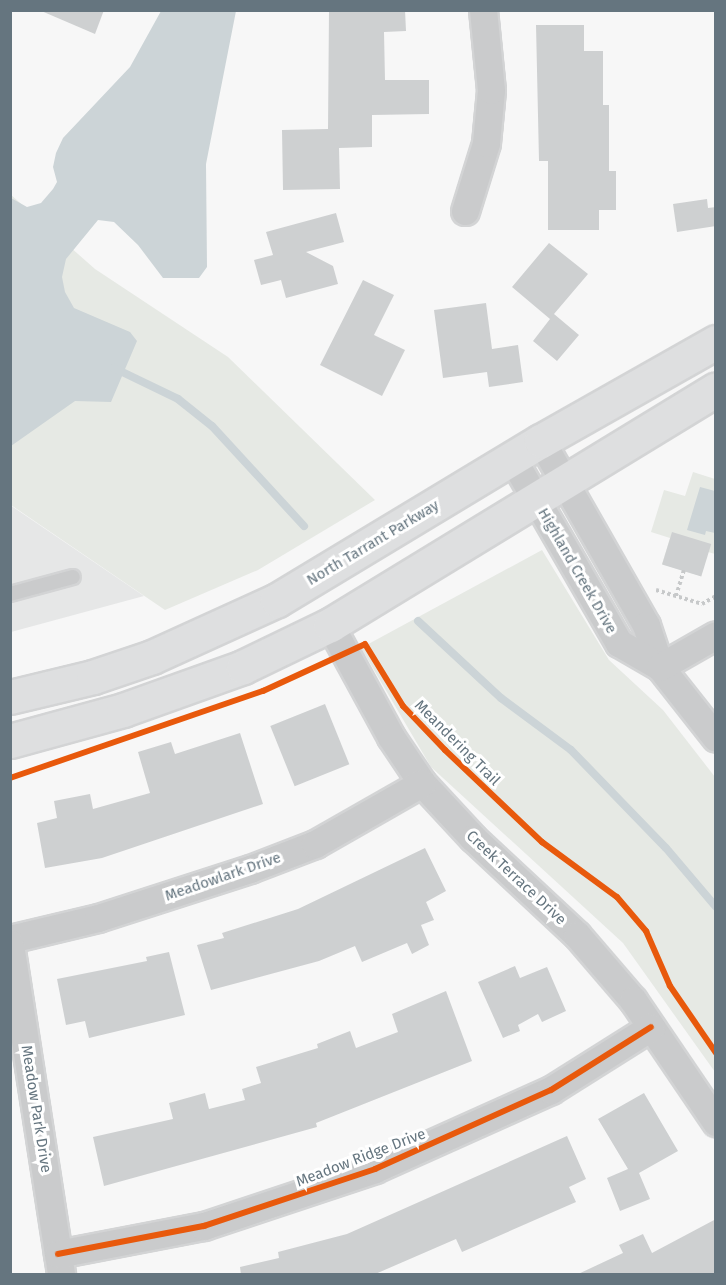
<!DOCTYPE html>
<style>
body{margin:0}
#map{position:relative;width:726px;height:1285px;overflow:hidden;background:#f7f7f7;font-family:"Fira Sans",sans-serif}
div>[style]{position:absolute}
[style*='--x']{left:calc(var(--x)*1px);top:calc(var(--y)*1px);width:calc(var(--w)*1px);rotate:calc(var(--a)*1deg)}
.built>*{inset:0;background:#e6e7e7}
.green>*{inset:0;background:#e6e9e4}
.water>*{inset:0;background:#ccd4d7}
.stream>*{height:8px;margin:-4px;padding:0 4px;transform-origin:4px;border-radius:4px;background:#ccd4d7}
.building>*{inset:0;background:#ced0d1;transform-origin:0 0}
.path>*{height:4px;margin-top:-2px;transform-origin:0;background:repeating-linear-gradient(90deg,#c7c9ca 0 3px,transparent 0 6px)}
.roads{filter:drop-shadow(2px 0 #d3d4d5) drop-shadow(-2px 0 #d3d4d5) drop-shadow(0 2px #d3d4d5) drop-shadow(0 -2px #d3d4d5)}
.lane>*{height:14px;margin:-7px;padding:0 7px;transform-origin:7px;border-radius:7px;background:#cacbcc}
.street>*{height:27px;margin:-13.5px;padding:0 13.5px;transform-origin:13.5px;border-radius:13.5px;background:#cacbcc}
.primary>*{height:33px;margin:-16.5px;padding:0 16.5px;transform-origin:16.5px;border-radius:16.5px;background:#dedfe0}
.cycleway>*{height:6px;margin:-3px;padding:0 3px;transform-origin:3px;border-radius:3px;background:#e8590c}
span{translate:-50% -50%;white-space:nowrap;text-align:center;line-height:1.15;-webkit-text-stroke:6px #fff;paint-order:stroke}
.street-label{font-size:15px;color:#65757f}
.frame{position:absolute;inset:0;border:12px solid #65757f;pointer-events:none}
</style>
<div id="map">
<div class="built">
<i style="clip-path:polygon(10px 505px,144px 596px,11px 632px)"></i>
</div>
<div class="green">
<i style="clip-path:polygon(10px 194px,95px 269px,228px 357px,375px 500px,258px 570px,165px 610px,11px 505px)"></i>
<i style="clip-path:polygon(693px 472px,715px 479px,715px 554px,708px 552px,701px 576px,662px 564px,670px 538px,651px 532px,664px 490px,685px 496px)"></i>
<i style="clip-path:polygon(542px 550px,609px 660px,663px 710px,715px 777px,715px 1072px,623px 943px,431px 767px,361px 648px)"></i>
</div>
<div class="water">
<i style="clip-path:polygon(161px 11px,236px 11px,206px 164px,207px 267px,199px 278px,163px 278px,138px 245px,114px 222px,98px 220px,66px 259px,62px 277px,65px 292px,74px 308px,130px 332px,137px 341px,111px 402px,75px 401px,11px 446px,11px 198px,27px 207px,41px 203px,53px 189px,57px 182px,53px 167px,56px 153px,63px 138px,130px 67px)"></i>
<i style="clip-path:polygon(700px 487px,715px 491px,715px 533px,706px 531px,705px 535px,687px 530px)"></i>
</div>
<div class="stream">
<i style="--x:114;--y:368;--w:71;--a:25.8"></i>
<i style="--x:178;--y:399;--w:43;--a:38.5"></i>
<i style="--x:212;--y:426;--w:136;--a:47.4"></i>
<i style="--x:418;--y:621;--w:113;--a:42.9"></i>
<i style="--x:501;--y:698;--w:87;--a:36.6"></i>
<i style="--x:571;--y:750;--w:136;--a:45.9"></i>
<i style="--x:666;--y:848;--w:77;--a:49.7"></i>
</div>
<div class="building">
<i style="clip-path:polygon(39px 10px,104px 10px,95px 34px)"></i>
<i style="clip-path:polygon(329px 10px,405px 10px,406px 31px,384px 32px,385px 80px,429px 80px,429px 114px,372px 115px,372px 147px,339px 148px,340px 189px,283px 190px,282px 130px,328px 129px)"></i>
<i style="clip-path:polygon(536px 25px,584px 25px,584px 51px,603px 51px,603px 105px,609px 105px,609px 171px,616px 171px,616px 210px,599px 210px,599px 230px,548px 230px,548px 161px,539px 161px)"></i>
<i style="clip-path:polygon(707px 199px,708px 208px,716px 207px,716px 226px,677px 232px,673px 204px)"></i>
<i style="clip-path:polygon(336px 213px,344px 242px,306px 252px,333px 266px,338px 284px,286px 298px,281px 280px,261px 285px,254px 260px,273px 255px,266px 232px)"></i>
<i style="clip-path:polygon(549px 243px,588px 274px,554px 314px,579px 335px,557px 361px,533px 341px,550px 319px,512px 287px)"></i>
<i style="clip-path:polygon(363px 280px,394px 295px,374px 335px,405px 350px,382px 396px,320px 365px)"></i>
<i style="clip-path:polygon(486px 303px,492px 349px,518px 345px,523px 382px,489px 387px,487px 372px,443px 378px,434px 310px)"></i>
<i style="left:672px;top:532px;width:41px;height:34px;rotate:17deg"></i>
<i style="left:325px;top:704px;width:65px;height:59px;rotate:68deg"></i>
<i style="clip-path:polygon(240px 733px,263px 804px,102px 858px,45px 868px,37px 823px,57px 818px,54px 801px,90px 794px,93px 809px,150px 793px,138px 752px,171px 742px,175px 754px)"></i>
<i style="clip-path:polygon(425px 848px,446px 891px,426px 902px,434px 920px,421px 925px,429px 945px,412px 954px,407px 943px,362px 962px,355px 946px,319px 961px,211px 990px,197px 945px,224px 938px,222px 933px,298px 909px)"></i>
<i style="clip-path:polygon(169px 952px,185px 1015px,89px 1038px,85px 1021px,66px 1025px,57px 979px,147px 961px,146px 957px)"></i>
<i style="clip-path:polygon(515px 966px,520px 978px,547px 967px,566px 1011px,542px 1022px,538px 1014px,518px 1025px,520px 1031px,503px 1038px,478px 982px)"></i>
<i style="clip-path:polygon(446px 991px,472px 1061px,316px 1123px,317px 1127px,104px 1186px,93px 1137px,173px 1119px,169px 1103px,205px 1093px,209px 1109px,245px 1100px,242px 1089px,261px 1083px,256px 1067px,318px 1048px,317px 1044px,350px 1031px,356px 1048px,398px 1032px,392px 1014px)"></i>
<i style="clip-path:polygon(644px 1093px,678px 1151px,639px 1173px,650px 1199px,620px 1211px,607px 1178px,628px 1169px,598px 1119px)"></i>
<i style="clip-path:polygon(567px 1136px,586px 1179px,569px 1187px,576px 1202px,462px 1252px,456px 1239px,373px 1275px,241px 1275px,240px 1267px,279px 1258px,278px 1252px,347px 1234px)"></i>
<i style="clip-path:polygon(716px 1219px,716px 1275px,576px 1275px,623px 1253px,619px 1245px,643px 1234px,652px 1253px)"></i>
</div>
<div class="path">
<i style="--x:656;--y:590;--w:48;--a:16.9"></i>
<i style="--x:702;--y:604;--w:16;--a:-30"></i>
<i style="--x:676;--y:596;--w:27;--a:-73"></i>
</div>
<div class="roads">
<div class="lane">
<i style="--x:10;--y:594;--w:65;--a:-15.1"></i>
</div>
<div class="street">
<i style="--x:465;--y:211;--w:71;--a:-72.8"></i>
<i style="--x:486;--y:143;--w:53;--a:-84.6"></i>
<i style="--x:491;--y:90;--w:80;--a:-95.7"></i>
<i style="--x:541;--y:441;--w:212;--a:60.3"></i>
<i style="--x:646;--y:625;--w:44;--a:71.6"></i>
<i style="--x:660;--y:667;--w:90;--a:51.7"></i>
<i style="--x:512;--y:458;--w:214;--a:60"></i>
<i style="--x:619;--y:643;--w:48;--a:30.3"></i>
<i style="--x:330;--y:625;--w:128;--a:61.4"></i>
<i style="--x:391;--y:737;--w:55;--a:56"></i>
<i style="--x:422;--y:783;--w:75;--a:47.2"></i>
<i style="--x:473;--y:838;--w:142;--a:43"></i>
<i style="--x:577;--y:935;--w:86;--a:49.3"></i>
<i style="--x:633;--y:1000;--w:148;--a:55.8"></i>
<i style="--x:660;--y:667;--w:64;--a:-29.7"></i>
<i style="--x:10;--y:939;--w:90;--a:-13.4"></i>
<i style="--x:98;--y:918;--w:160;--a:-17.9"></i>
<i style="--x:250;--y:869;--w:70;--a:-21"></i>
<i style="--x:315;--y:844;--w:123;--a:-29.7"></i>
<i style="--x:10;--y:944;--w:334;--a:81.2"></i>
<i style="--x:58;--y:1254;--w:149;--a:-10.9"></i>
<i style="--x:204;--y:1226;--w:180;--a:-18.4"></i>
<i style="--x:375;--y:1169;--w:193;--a:-24.2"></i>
<i style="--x:551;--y:1090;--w:118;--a:-32.2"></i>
</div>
<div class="primary">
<i style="--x:10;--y:697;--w:85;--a:-13.5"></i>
<i style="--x:93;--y:677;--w:62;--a:-18.7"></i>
<i style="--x:152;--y:657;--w:137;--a:-24.5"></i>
<i style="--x:277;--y:600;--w:308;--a:-31.1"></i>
<i style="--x:541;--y:441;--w:201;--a:-29.5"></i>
<i style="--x:10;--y:741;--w:117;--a:-15.3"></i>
<i style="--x:123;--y:710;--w:127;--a:-19.7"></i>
<i style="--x:243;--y:667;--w:97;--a:-25.8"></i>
<i style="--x:330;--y:625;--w:452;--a:-31.4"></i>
</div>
</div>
<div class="cycleway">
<i style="--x:10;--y:778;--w:268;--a:-19"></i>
<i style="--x:263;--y:691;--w:112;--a:-24.7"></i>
<i style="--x:365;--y:644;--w:73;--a:58.5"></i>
<i style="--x:403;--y:706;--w:61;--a:46.3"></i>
<i style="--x:445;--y:750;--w:134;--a:43.5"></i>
<i style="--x:542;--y:842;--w:93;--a:36.3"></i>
<i style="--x:617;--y:897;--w:45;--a:49.5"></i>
<i style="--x:646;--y:931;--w:60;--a:66.4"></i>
<i style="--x:670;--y:986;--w:81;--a:55.5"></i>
<i style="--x:58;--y:1254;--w:149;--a:-10.9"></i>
<i style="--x:204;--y:1226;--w:180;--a:-18.4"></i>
<i style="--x:375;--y:1169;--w:193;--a:-24.2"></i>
<i style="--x:551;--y:1090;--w:118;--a:-32.2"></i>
</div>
<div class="street-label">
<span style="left:373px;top:543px;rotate:-31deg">North Tarrant Parkway</span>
<span style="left:577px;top:571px;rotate:60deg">Highland Creek Drive</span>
<span style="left:457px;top:743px;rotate:45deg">Meandering Trail</span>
<span style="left:223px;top:877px;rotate:-19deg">Meadowlark Drive</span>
<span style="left:516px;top:878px;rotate:43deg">Creek Terrace Drive</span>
<span style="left:36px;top:1109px;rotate:81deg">Meadow Park Drive</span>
<span style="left:361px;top:1158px;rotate:-21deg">Meadow Ridge Drive</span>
</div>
<div class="frame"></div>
</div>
